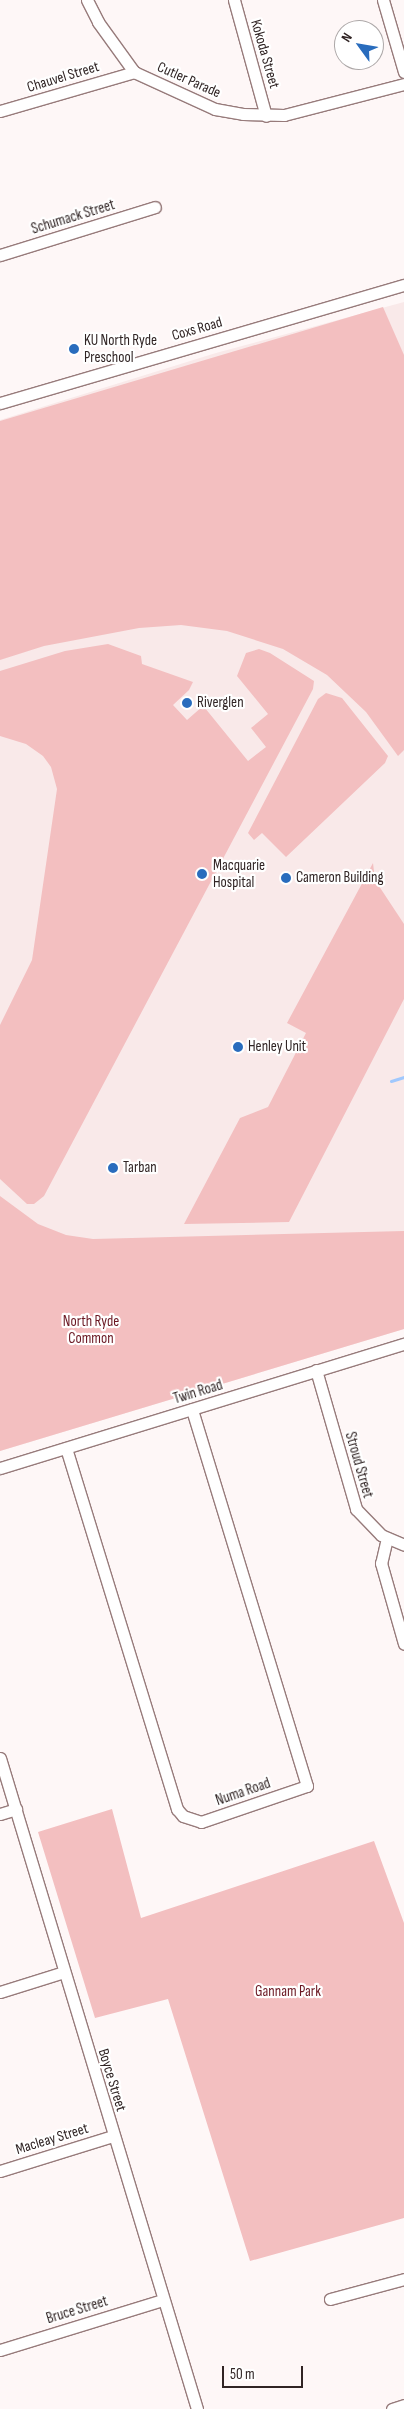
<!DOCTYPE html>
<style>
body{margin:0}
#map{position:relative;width:404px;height:2409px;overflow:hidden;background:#fef7f7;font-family:"Sofia Sans Condensed",sans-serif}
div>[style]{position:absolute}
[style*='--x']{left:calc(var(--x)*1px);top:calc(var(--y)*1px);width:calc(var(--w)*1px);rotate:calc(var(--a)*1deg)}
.built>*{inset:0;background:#f9e9e9}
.green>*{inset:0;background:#f3bfc0}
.stream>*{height:3px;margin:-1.5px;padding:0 1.5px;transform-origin:1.5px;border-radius:1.5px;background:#a0c8fd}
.roads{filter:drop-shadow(1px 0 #977b7b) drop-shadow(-1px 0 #977b7b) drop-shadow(0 1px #977b7b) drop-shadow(0 -1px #977b7b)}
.minor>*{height:11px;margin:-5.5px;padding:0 5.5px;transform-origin:5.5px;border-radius:5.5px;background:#fff}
.dots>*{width:14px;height:14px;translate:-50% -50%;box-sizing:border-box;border:2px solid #fff;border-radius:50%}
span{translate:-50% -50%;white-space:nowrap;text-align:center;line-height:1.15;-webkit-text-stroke:4.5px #fff;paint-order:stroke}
.street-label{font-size:15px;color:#302424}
.poi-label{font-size:15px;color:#302424}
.left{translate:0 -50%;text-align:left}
.park-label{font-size:15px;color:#6a1722}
.north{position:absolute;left:334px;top:20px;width:50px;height:50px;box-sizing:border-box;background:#fff;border:1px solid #aca7a7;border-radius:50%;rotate:302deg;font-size:14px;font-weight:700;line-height:20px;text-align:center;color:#302424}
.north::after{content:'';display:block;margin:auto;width:18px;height:22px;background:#296cbd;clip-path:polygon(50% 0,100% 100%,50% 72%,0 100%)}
.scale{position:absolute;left:222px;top:2366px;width:81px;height:22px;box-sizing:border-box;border:2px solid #302424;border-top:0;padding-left:6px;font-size:15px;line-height:18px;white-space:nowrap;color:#302424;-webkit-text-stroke:4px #fff;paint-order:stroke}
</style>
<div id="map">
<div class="built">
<i style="clip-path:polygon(404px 302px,404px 1329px,0 1451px,0 420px,216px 353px)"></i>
</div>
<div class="green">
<i style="clip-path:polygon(383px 307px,404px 355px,404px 750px,398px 756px,366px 712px,327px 675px,283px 649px,227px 631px,181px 625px,139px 628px,44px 646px,0 660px,0 421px)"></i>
<i style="clip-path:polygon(108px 644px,141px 656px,142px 664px,193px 682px,189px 690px,173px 705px,187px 720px,203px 706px,205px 708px,248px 761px,266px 747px,251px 728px,268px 714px,237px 676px,246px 653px,259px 649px,270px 653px,314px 681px,313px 689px,44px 1196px,34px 1204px,27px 1204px,0 1179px,0 1025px,32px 960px,57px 789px,51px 767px,43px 756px,26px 744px,0 736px,0 671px,65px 651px)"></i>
<i style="clip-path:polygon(326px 693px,342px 698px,388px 756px,385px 763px,286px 857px,262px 833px,254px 840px,248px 833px,318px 699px)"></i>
<i style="clip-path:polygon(373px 863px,375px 880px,404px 924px,404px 999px,289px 1222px,184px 1224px,240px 1118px,268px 1107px,306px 1033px,287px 1023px)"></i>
<i style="clip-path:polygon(0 1196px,38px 1224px,66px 1235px,93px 1239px,404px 1231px,404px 1329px,0 1451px)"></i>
<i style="clip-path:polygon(112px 1809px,141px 1918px,374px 1841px,404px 1923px,404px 2218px,250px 2261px,168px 1999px,95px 2018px,38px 1832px)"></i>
</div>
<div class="stream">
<i style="--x:391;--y:1081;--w:14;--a:-17"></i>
</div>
<div class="roads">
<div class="minor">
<i style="--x:87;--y:0;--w:25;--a:63"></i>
<i style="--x:98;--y:22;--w:62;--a:54.2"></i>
<i style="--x:134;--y:72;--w:89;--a:24.6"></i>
<i style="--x:215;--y:109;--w:28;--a:10"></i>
<i style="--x:243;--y:114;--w:41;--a:1.4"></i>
<i style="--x:284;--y:115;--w:124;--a:-14.5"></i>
<i style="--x:234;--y:0;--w:120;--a:74.6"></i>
<i style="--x:383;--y:0;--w:75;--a:73.7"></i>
<i style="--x:0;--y:111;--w:140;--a:-16.2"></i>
<i style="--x:0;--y:255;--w:162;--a:-17.2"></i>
<i style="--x:0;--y:403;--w:421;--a:-16.3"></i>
<i style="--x:316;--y:1370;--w:145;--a:73.9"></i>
<i style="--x:356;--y:1509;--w:36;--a:46"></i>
<i style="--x:381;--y:1535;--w:25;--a:23"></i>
<i style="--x:66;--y:1448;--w:378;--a:72.9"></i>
<i style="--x:177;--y:1809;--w:9;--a:49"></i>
<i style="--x:183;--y:1816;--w:19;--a:18"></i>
<i style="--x:201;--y:1822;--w:112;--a:-18.8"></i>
<i style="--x:307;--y:1786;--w:394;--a:-107"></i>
<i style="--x:0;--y:1468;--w:423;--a:-17.1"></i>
<i style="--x:387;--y:1538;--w:26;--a:103"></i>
<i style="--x:381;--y:1563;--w:84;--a:74.1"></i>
<i style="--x:0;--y:1758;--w:680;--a:73.16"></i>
<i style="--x:0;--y:1814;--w:17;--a:-17"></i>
<i style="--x:0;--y:1992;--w:67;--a:-17.4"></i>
<i style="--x:0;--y:2171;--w:118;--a:-17.2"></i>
<i style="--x:330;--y:2299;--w:77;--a:-15.1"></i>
<i style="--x:0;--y:2350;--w:170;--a:-17.1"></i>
<i style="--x:392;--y:2409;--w:13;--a:-18"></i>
</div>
</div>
<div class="dots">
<i style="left:74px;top:349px;background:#296cbd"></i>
<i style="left:187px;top:703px;background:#296cbd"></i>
<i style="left:202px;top:874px;background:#296cbd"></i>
<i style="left:286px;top:878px;background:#296cbd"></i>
<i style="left:238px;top:1047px;background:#296cbd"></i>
<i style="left:113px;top:1168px;background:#296cbd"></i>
</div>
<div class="street-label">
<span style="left:265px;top:54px;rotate:74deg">Kokoda Street</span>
<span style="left:63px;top:77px;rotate:-17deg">Chauvel Street</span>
<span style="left:189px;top:80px;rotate:24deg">Cutler Parade</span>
<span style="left:73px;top:217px;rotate:-17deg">Schumack Street</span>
<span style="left:197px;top:329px;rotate:-16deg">Coxs Road</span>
<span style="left:198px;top:1392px;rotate:-17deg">Twin Road</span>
<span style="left:359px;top:1465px;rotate:74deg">Stroud Street</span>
<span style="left:243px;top:1792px;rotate:-19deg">Numa Road</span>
<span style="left:112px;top:2080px;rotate:73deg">Boyce Street</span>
<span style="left:52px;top:2139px;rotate:-17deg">Macleay Street</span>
<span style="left:77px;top:2310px;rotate:-17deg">Bruce Street</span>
</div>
<div class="poi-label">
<span class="left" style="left:84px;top:349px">KU North Ryde<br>Preschool</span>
<span class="left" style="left:197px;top:703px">Riverglen</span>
<span class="left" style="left:213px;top:874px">Macquarie<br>Hospital</span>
<span class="left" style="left:296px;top:878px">Cameron Building</span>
<span class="left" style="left:248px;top:1047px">Henley Unit</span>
<span class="left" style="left:123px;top:1168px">Tarban</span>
</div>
<div class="park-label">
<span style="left:91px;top:1330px">North Ryde<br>Common</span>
<span style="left:288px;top:1992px">Gannam Park</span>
</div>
<div class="north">N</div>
<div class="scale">50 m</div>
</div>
